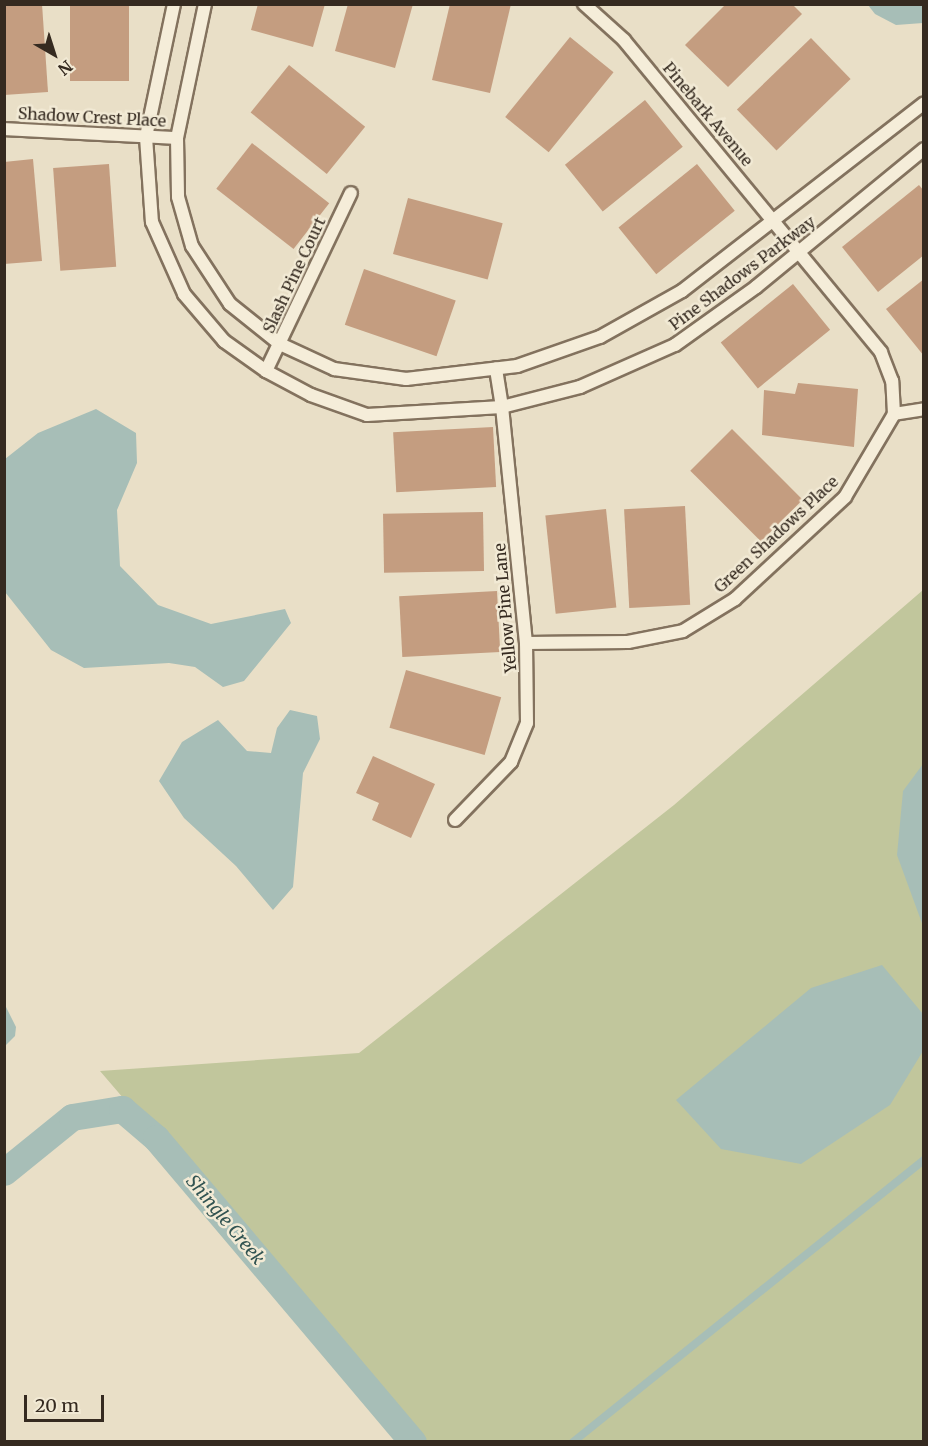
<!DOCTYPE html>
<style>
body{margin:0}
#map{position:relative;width:928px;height:1446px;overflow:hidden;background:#e9dfc7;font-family:Merriweather,serif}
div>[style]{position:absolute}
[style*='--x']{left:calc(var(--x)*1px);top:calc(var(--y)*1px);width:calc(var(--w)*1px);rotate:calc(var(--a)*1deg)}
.green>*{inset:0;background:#c1c69c}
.water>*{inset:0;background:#a7beb7}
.stream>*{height:8px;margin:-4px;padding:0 4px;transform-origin:4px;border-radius:4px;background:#a7beb7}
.canal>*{height:27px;margin:-13.5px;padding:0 13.5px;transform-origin:13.5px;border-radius:13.5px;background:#a7beb7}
.building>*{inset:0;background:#c49d80;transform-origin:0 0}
.roads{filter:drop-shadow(2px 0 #83725e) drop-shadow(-2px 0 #83725e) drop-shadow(0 2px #83725e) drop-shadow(0 -2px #83725e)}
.lane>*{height:12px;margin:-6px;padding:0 6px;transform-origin:6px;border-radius:6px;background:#f5edd9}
span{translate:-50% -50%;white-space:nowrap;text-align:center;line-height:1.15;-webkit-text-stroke:5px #f2ead5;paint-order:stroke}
.street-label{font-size:16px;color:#352a20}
.water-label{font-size:18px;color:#315351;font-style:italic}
.frame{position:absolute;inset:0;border:6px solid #352a20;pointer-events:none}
.north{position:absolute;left:24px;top:24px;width:60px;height:60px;-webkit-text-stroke:4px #f2ead5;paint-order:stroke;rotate:141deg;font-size:16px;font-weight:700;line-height:24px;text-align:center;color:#352a20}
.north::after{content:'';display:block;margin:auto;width:21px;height:27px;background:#352a20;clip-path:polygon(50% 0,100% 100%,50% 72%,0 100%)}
.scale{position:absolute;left:24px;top:1395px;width:80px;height:27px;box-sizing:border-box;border:3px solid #352a20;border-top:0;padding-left:8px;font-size:18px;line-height:21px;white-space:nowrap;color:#352a20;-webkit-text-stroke:4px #f2ead5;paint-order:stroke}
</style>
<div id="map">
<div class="green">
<i style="clip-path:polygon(923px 590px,923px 1441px,417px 1441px,100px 1071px,359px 1053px,674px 805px)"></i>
</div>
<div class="water">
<i style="clip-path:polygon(868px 5px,923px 5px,923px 23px,896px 25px,875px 14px)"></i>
<i style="clip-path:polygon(96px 409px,136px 433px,137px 463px,117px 510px,120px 566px,158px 605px,211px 624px,285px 609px,291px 623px,244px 681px,223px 687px,195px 667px,169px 663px,84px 668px,51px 650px,5px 592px,5px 459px,38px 433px)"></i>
<i style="clip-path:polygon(290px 710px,317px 716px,320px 739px,303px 773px,293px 887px,273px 910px,236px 866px,184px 818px,159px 781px,182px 742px,218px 720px,247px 751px,271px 753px,277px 728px)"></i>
<i style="clip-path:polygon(923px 764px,923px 926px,897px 855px,903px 791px)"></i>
<i style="clip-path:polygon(882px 965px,923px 1014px,923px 1051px,890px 1105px,801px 1164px,721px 1149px,676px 1100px,811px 988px)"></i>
<i style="clip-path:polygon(5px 1005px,16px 1027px,15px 1036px,5px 1046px)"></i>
</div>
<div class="stream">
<i style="--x:573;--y:1442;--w:450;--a:-38.8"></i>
</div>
<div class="canal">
<i style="--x:4;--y:1172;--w:87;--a:-39"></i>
<i style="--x:72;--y:1117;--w:51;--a:-9.1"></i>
<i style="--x:122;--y:1109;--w:45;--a:40.5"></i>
<i style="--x:156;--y:1138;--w:398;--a:49.8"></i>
</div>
<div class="building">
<i style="clip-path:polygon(4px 4px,42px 4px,48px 92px,4px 95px)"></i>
<i style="left:70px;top:4px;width:59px;height:77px"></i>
<i style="clip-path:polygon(258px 4px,325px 4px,313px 47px,251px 30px)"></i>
<i style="clip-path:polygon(348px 4px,413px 4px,395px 68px,335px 51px)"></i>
<i style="clip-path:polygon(450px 4px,511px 4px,490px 93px,432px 80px)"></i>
<i style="clip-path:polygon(726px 4px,792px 4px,802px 14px,728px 87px,685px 45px)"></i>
<i style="left:570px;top:37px;width:56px;height:103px;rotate:39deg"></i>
<i style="left:811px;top:38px;width:57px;height:103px;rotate:46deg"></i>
<i style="left:289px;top:65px;width:98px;height:61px;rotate:39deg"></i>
<i style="left:645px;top:100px;width:60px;height:103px;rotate:51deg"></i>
<i style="left:252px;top:143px;width:98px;height:58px;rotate:38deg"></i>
<i style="clip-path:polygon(33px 159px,42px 261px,4px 264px,4px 162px)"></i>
<i style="left:109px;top:164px;width:103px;height:56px;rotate:86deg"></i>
<i style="left:697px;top:164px;width:60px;height:101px;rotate:51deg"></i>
<i style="clip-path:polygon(919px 185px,924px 191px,924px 255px,878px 292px,842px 247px)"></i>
<i style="left:408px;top:198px;width:98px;height:58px;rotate:15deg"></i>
<i style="left:364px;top:269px;width:97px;height:59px;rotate:19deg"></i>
<i style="clip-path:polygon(924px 279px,924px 356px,886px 309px)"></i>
<i style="left:793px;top:284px;width:59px;height:93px;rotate:51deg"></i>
<i style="clip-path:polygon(798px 383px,858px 389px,854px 447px,762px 435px,764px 390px,795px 394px)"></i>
<i style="left:493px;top:427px;width:60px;height:100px;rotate:87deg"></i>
<i style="left:732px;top:429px;width:100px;height:59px;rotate:45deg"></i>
<i style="left:685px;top:506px;width:99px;height:61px;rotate:87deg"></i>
<i style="left:606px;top:509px;width:99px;height:61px;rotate:84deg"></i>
<i style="left:483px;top:512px;width:59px;height:100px;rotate:89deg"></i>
<i style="left:497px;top:591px;width:61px;height:98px;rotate:87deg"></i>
<i style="left:406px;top:670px;width:99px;height:60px;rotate:16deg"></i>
<i style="clip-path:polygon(373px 756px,435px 784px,411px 838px,372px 820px,379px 803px,356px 793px)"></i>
</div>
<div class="roads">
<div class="lane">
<i style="--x:174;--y:4;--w:136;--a:101.9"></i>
<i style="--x:146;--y:137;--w:85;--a:86"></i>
<i style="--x:152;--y:222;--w:79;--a:66"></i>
<i style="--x:184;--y:294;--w:62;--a:49.6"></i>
<i style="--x:224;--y:341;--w:52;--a:35.5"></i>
<i style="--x:266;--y:371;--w:51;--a:28.1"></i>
<i style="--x:311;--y:395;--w:59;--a:19.7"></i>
<i style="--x:367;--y:415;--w:135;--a:-3.4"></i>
<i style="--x:502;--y:407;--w:81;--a:-14.4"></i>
<i style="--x:580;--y:387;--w:104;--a:-23.9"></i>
<i style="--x:675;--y:345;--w:100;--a:-35.6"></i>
<i style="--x:756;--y:287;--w:217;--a:-39.4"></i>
<i style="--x:205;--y:4;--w:137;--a:101.8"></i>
<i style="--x:177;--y:138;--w:59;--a:89"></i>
<i style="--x:178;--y:197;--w:51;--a:74.1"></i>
<i style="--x:192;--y:246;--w:69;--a:56.8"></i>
<i style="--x:230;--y:304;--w:64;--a:38.7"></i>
<i style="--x:280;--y:344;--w:60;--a:24.8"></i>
<i style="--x:334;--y:369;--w:73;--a:7.9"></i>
<i style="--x:406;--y:379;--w:112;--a:-6.7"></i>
<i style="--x:517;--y:366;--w:88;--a:-19.3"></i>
<i style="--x:600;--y:337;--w:94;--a:-29.3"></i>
<i style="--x:682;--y:291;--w:306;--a:-37.8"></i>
<i style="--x:4;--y:129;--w:173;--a:3"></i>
<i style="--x:266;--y:371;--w:197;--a:-64.5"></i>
<i style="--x:894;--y:414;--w:30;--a:-9"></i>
<i style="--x:526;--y:643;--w:102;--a:-0.6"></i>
<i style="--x:628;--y:642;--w:56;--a:-11.3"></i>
<i style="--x:683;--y:631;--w:61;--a:-31.6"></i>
<i style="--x:735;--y:599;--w:150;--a:-42.8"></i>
<i style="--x:845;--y:497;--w:96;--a:-59.4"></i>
<i style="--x:894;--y:414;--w:33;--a:-93"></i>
<i style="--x:892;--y:381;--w:31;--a:-111"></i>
<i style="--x:881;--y:352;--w:404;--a:-129.5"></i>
<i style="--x:624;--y:40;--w:54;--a:-138"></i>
<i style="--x:455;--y:820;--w:81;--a:-46"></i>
<i style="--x:511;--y:762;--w:42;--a:-67.7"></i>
<i style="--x:527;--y:723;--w:80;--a:-90.7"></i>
<i style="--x:526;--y:643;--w:237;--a:-95.8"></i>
<i style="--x:502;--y:407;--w:39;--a:-99"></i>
</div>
</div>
<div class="street-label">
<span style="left:708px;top:114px;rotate:50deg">Pinebark Avenue</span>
<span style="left:92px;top:117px;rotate:3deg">Shadow Crest Place</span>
<span style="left:742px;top:273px;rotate:-37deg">Pine Shadows Parkway</span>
<span style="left:294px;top:275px;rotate:-65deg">Slash Pine Court</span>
<span style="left:776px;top:534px;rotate:-43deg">Green Shadows Place</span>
<span style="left:505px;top:608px;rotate:-95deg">Yellow Pine Lane</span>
</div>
<div class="water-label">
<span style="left:225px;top:1220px;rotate:50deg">Shingle Creek</span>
</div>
<div class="frame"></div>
<div class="north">N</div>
<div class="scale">20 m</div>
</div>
